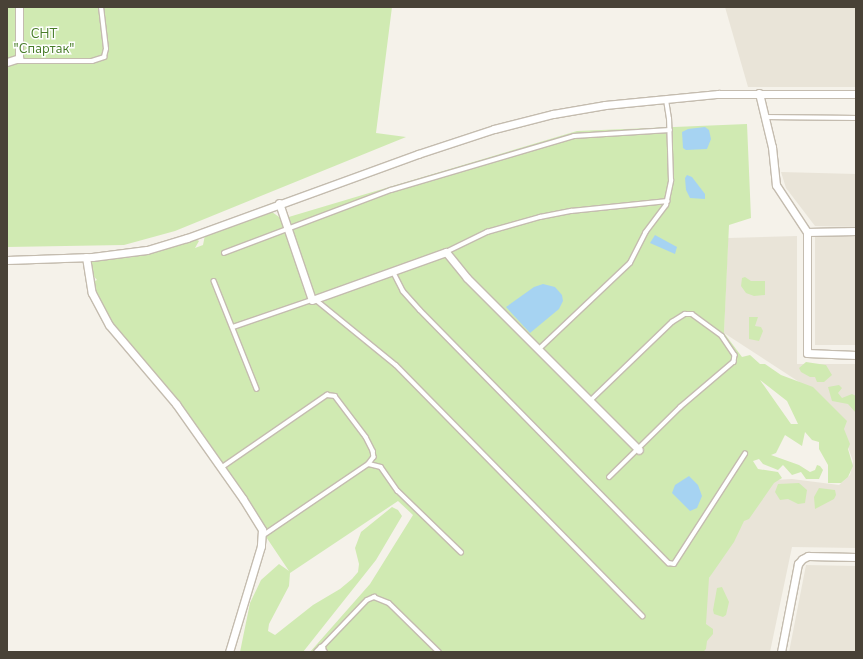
<!DOCTYPE html>
<meta charset="utf-8">
<style>
body{margin:0}
#map{position:relative;width:863px;height:659px;overflow:hidden;background:#f5f2ea;font-family:"Nunito Sans",sans-serif}
div>[style]{position:absolute}
[style*='--x']{left:calc(var(--x)*1px);top:calc(var(--y)*1px);width:calc(var(--w)*1px);rotate:calc(var(--a)*1deg)}
.residential>*{inset:0;background:#e9e4d8;transform-origin:0 0}
.green>*{inset:0;background:#d0eab2}
.water>*{inset:0;background:#a6d3f2}
.roads{filter:drop-shadow(1px 0 #c4bcaf) drop-shadow(-1px 0 #c4bcaf) drop-shadow(0 1px #c4bcaf) drop-shadow(0 -1px #c4bcaf)}
.lane>*{height:3.5px;margin:-1.75px;padding:0 1.75px;transform-origin:1.75px;border-radius:1.75px;background:#fff}
.street>*{height:7px;margin:-3.5px;padding:0 3.5px;transform-origin:3.5px;border-radius:3.5px;background:#fff}
span{translate:-50% -50%;white-space:nowrap;text-align:center;line-height:1.15;-webkit-text-stroke:3px #fff;paint-order:stroke}
.park-label{font-size:13px;color:#487d29}
.frame{position:absolute;inset:0;border:8px solid #494237;pointer-events:none}
</style>
<div id="map">
<div class="residential">
<i style="clip-path:polygon(725px 7px,856px 7px,856px 87px,748px 87px)"></i>
<i style="clip-path:polygon(781px 172px,856px 174px,856px 227px,815px 226px,786px 188px)"></i>
<i style="clip-path:polygon(797px 236px,797px 364px,856px 364px,856px 548px,792px 547px,770px 652px,700px 652px,708px 580px,736px 529px,774px 480px,792px 479px,839px 485px,850px 475px,853px 461px,836px 414px,813px 391px,724px 333px,728px 238px)"></i>
<i style="left:815px;top:236px;width:41px;height:109px"></i>
<i style="clip-path:polygon(806px 565px,856px 566px,856px 652px,789px 652px)"></i>
</div>
<div class="green">
<i style="clip-path:polygon(7px 7px,392px 7px,376px 133px,406px 137px,175px 231px,124px 245px,7px 247px)"></i>
<i style="clip-path:polygon(evenodd,747px 124px,751px 218px,729px 225px,724px 333px,742px 357px,750px 355px,760px 364px,765px 364px,781px 375px,813px 387px,847px 421px,844px 429px,850px 444px,848px 449px,853px 466px,848px 477px,841px 483px,828px 483px,828px 465px,819px 449px,819px 442px,812px 440px,805px 432px,802px 446px,785px 435px,776px 453px,771px 455px,799px 465px,810px 472px,815px 470px,817px 465px,820px 466px,823px 470px,819px 479px,806px 479px,801px 472px,792px 475px,783px 465px,778px 470px,763px 464px,759px 459px,753px 461px,758px 469px,778px 472px,782px 478px,774px 483px,749px 519px,744px 521px,734px 542px,709px 578px,706px 624px,713px 629px,713px 634px,707px 641px,706px 649px,703px 652px,310px 652px,370px 584px,413px 515px,398px 501px,290px 573px,289px 586px,269px 624px,268px 631px,275px 635px,313px 605px,340px 589px,352px 579px,358px 572px,359px 564px,355px 548px,361px 532px,392px 507px,398px 510px,402px 516px,376px 560px,303px 652px,240px 652px,250px 603px,261px 580px,279px 564px,289px 571px,160px 379px,110px 320px,92px 282px,97px 280px,92px 274px,91px 262px,111px 258px,129px 258px,179px 242px,185px 244px,194px 238px,199px 241px,195px 248px,203px 245px,205px 235px,272px 212px,282px 219px,577px 131px,747px 124px,760px 380px,787px 401px,798px 424px,791px 424px,760px 380px)"></i>
<i style="clip-path:polygon(745px 277px,751px 281px,765px 281px,765px 295px,754px 296px,746px 293px,741px 286px,742px 278px)"></i>
<i style="clip-path:polygon(749px 317px,758px 317px,755px 326px,761px 327px,763px 331px,759px 341px,749px 339px)"></i>
<i style="clip-path:polygon(806px 362px,826px 365px,832px 375px,824px 382px,817px 382px,815px 377px,810px 377px,801px 372px,799px 368px)"></i>
<i style="clip-path:polygon(839px 385px,842px 388px,838px 393px,842px 398px,852px 394px,856px 396px,856px 413px,848px 404px,832px 401px,828px 387px)"></i>
<i style="clip-path:polygon(799px 483px,807px 490px,805px 503px,798px 504px,788px 499px,780px 500px,775px 492px,778px 484px)"></i>
<i style="clip-path:polygon(819px 488px,835px 490px,836px 495px,834px 499px,815px 509px,814px 497px)"></i>
<i style="clip-path:polygon(722px 587px,729px 602px,726px 615px,723px 617px,714px 614px,713px 610px,717px 588px)"></i>
</div>
<div class="water">
<i style="clip-path:polygon(705px 127px,709px 130px,711px 139px,707px 149px,686px 150px,683px 148px,682px 132px,688px 129px)"></i>
<i style="clip-path:polygon(687px 175px,692px 177px,705px 194px,705px 199px,690px 198px,686px 190px,685px 178px)"></i>
<i style="clip-path:polygon(655px 235px,677px 247px,675px 254px,650px 243px)"></i>
<i style="clip-path:polygon(543px 284px,555px 287px,562px 295px,563px 301px,559px 309px,530px 333px,506px 307px,534px 287px)"></i>
<i style="clip-path:polygon(689px 476px,698px 485px,702px 496px,697px 508px,690px 511px,672px 493px,675px 485px)"></i>
</div>
<div class="roads">
<div class="lane">
<i style="--x:16;--y:61;--w:76;--a:0"></i>
<i style="--x:92;--y:61;--w:13;--a:-18"></i>
<i style="--x:104;--y:57;--w:8;--a:-76"></i>
<i style="--x:106;--y:49;--w:42;--a:-96.8"></i>
<i style="--x:766;--y:117;--w:90;--a:0.6"></i>
<i style="--x:446;--y:252;--w:46;--a:-26"></i>
<i style="--x:487;--y:232;--w:55;--a:-15.8"></i>
<i style="--x:540;--y:217;--w:32;--a:-11"></i>
<i style="--x:571;--y:211;--w:97;--a:-5.9"></i>
<i style="--x:224;--y:253;--w:178;--a:-20.7"></i>
<i style="--x:391;--y:190;--w:191;--a:-16.4"></i>
<i style="--x:574;--y:136;--w:96;--a:-3.6"></i>
<i style="--x:393;--y:271;--w:22;--a:63"></i>
<i style="--x:403;--y:291;--w:25;--a:48"></i>
<i style="--x:420;--y:310;--w:355;--a:45.5"></i>
<i style="--x:669;--y:563;--w:5;--a:11"></i>
<i style="--x:674;--y:564;--w:131;--a:-57.2"></i>
<i style="--x:214;--y:281;--w:116;--a:68.3"></i>
<i style="--x:315;--y:299;--w:104;--a:39.2"></i>
<i style="--x:396;--y:365;--w:352;--a:45.5"></i>
<i style="--x:233;--y:327;--w:83;--a:-18.9"></i>
<i style="--x:539;--y:349;--w:125;--a:-43.4"></i>
<i style="--x:630;--y:263;--w:34;--a:-63"></i>
<i style="--x:645;--y:233;--w:35;--a:-53"></i>
<i style="--x:666;--y:205;--w:25;--a:-78"></i>
<i style="--x:671;--y:181;--w:62;--a:-91.8"></i>
<i style="--x:669;--y:119;--w:20;--a:-99"></i>
<i style="--x:590;--y:401;--w:114;--a:-43.9"></i>
<i style="--x:672;--y:322;--w:15;--a:-32"></i>
<i style="--x:685;--y:314;--w:7;--a:0"></i>
<i style="--x:692;--y:314;--w:37;--a:36"></i>
<i style="--x:722;--y:336;--w:23;--a:56"></i>
<i style="--x:735;--y:355;--w:7;--a:98"></i>
<i style="--x:734;--y:362;--w:70;--a:139.7"></i>
<i style="--x:681;--y:407;--w:100;--a:135.4"></i>
<i style="--x:369;--y:464;--w:12;--a:14"></i>
<i style="--x:381;--y:467;--w:29;--a:55"></i>
<i style="--x:398;--y:491;--w:88;--a:44.1"></i>
<i style="--x:221;--y:468;--w:129;--a:-34.6"></i>
<i style="--x:327;--y:395;--w:8;--a:7"></i>
<i style="--x:335;--y:396;--w:51;--a:52.9"></i>
<i style="--x:366;--y:437;--w:16;--a:63"></i>
<i style="--x:373;--y:451;--w:6;--a:81"></i>
<i style="--x:374;--y:457;--w:9;--a:126"></i>
<i style="--x:369;--y:464;--w:128;--a:145.8"></i>
<i style="--x:325;--y:652;--w:6;--a:-135"></i>
<i style="--x:321;--y:648;--w:66;--a:-46.2"></i>
<i style="--x:367;--y:600;--w:8;--a:-23"></i>
<i style="--x:374;--y:597;--w:16;--a:22"></i>
<i style="--x:389;--y:603;--w:70;--a:44.4"></i>
</div>
<div class="street">
<i style="--x:7;--y:62;--w:13;--a:-18"></i>
<i style="--x:19;--y:58;--w:51;--a:-90"></i>
<i style="--x:759;--y:93;--w:56;--a:76.5"></i>
<i style="--x:772;--y:147;--w:38;--a:84"></i>
<i style="--x:776;--y:185;--w:56;--a:56.6"></i>
<i style="--x:807;--y:232;--w:121;--a:90"></i>
<i style="--x:807;--y:353;--w:49;--a:2.3"></i>
<i style="--x:279;--y:203;--w:102;--a:71.2"></i>
<i style="--x:312;--y:300;--w:142;--a:-19.7"></i>
<i style="--x:446;--y:252;--w:33;--a:51"></i>
<i style="--x:467;--y:278;--w:243;--a:45"></i>
<i style="--x:807;--y:232;--w:49;--a:-1.2"></i>
<i style="--x:86;--y:257;--w:36;--a:81"></i>
<i style="--x:92;--y:293;--w:36;--a:62"></i>
<i style="--x:109;--y:325;--w:104;--a:49.7"></i>
<i style="--x:176;--y:404;--w:116;--a:54.8"></i>
<i style="--x:243;--y:499;--w:36;--a:58"></i>
<i style="--x:262;--y:530;--w:16;--a:94"></i>
<i style="--x:261;--y:546;--w:111;--a:106.8"></i>
<i style="--x:7;--y:260;--w:85;--a:-2"></i>
<i style="--x:92;--y:257;--w:55;--a:-7.3"></i>
<i style="--x:147;--y:250;--w:42;--a:-16.7"></i>
<i style="--x:187;--y:238;--w:246;--a:-20"></i>
<i style="--x:418;--y:154;--w:80;--a:-18.2"></i>
<i style="--x:494;--y:129;--w:61;--a:-14.3"></i>
<i style="--x:553;--y:114;--w:53;--a:-9.8"></i>
<i style="--x:605;--y:105;--w:114;--a:-5.6"></i>
<i style="--x:718;--y:94;--w:138;--a:0"></i>
<i style="--x:317;--y:652;--w:6;--a:-45"></i>
<i style="--x:781;--y:652;--w:90;--a:-79.1"></i>
<i style="--x:798;--y:564;--w:6;--a:-51"></i>
<i style="--x:802;--y:559;--w:7;--a:-27"></i>
<i style="--x:808;--y:556;--w:48;--a:1.2"></i>
</div>
</div>
<div class="park-label">
<span style="left:44px;top:42px">СНТ<br>"Спартак"</span>
</div>
<div class="frame"></div>
</div>
